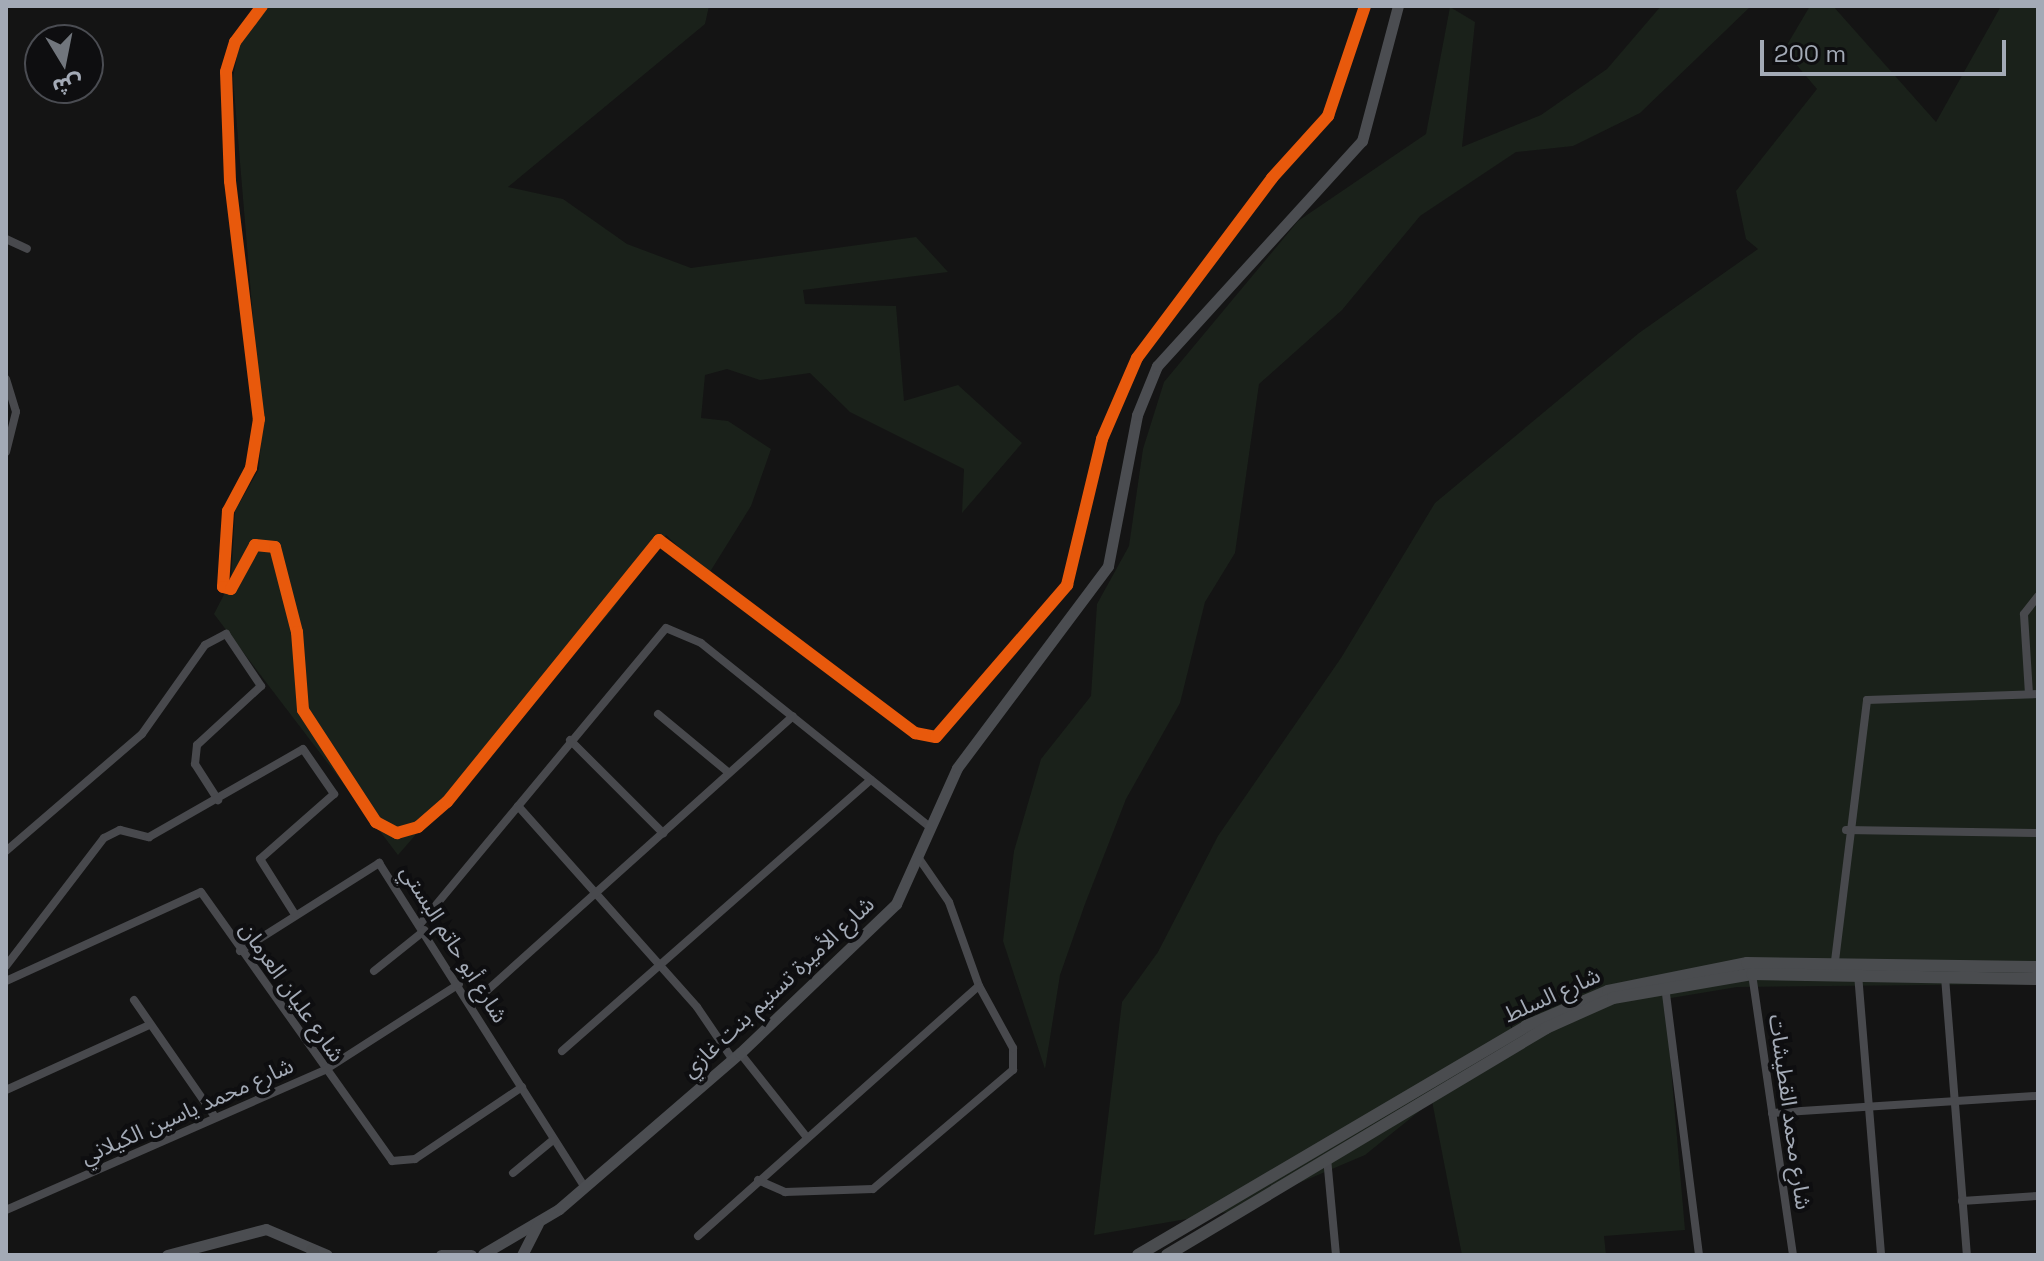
<!DOCTYPE html>
<meta charset="utf-8">
<style>
body{margin:0}
#map{position:relative;width:2044px;height:1261px;overflow:hidden;background:#141414;font-family:"Space Grotesk","Noto Sans Arabic",sans-serif}
div>[style]{position:absolute}
[style*='--x']{left:calc(var(--x)*1px);top:calc(var(--y)*1px);width:calc(var(--w)*1px);rotate:calc(var(--a)*1deg)}
.green>*{inset:0;background:#1a211a}
.street>*{height:8px;margin:-4px;padding:0 4px;transform-origin:4px;border-radius:4px;background:#48494d}
.secondary>*{height:11px;margin:-5.5px;padding:0 5.5px;transform-origin:5.5px;border-radius:5.5px;background:#4b4d51}
.primary>*{height:12px;margin:-6px;padding:0 6px;transform-origin:6px;border-radius:6px;background:#4a4c4f}
.cycleway>*{height:12px;margin:-6px;padding:0 6px;transform-origin:6px;border-radius:6px;background:#e8590c}
span{translate:-50% -50%;white-space:nowrap;text-align:center;line-height:1.15;-webkit-text-stroke:8px #0e0e10;paint-order:stroke}
.street-label{font-size:22px;color:#a3aab6}
.frame{position:absolute;inset:0;border:8px solid #a3aab6;pointer-events:none}
.north{position:absolute;left:24px;top:24px;width:80px;height:80px;box-sizing:border-box;background:#0e0e10;border:2px solid #4a4c52;border-radius:50%;rotate:170deg;font-size:22px;font-weight:700;line-height:32px;text-align:center;color:#a3aab6}
.north::after{content:'';display:block;margin:auto;width:28px;height:36px;background:#71767d;clip-path:polygon(50% 0,100% 100%,50% 72%,0 100%)}
.scale{position:absolute;left:1760px;top:40px;width:246px;height:36px;box-sizing:border-box;border:4px solid #a3aab6;border-top:0;padding-left:10px;font-size:24px;line-height:28px;white-space:nowrap;color:#a3aab6;-webkit-text-stroke:6px #0e0e10;paint-order:stroke}
</style>
<div id="map">
<div class="green">
<i style="clip-path:polygon(266px 6px,709px 6px,705px 24px,508px 187px,563px 199px,627px 244px,691px 268px,916px 237px,948px 272px,803px 290px,805px 304px,896px 306px,904px 401px,958px 385px,1022px 443px,962px 513px,964px 469px,850px 412px,810px 373px,760px 380px,727px 369px,705px 375px,701px 418px,728px 421px,771px 449px,751px 506px,708px 575px,666px 535px,611px 611px,398px 855px,214px 614px,231px 581px,235px 511px,259px 469px,262px 426px,233px 78px,240px 40px)"></i>
<i style="clip-path:polygon(1661px 6px,1751px 6px,1640px 113px,1573px 146px,1516px 152px,1420px 216px,1342px 310px,1259px 384px,1235px 553px,1205px 602px,1180px 703px,1126px 799px,1085px 904px,1060px 975px,1045px 1069px,1003px 941px,1014px 851px,1041px 759px,1091px 696px,1097px 604px,1129px 546px,1143px 449px,1164px 382px,1298px 221px,1426px 134px,1450px 7px,1475px 22px,1462px 147px,1541px 115px,1607px 69px)"></i>
<i style="clip-path:polygon(1810px 6px,1833px 6px,1936px 122px,2001px 6px,2038px 6px,2038px 984px,1737px 987px,1665px 999px,1685px 1230px,1604px 1236px,1606px 1255px,1462px 1255px,1432px 1101px,1365px 1155px,1233px 1211px,1094px 1235px,1122px 1002px,1158px 952px,1218px 836px,1341px 658px,1435px 503px,1639px 333px,1758px 249px,1746px 239px,1736px 191px,1817px 89px,1784px 50px)"></i>
</div>
<div class="street">
<i style="--x:262;--y:6;--w:45;--a:126.9"></i>
<i style="--x:235;--y:42;--w:31;--a:107"></i>
<i style="--x:226;--y:72;--w:109;--a:87.9"></i>
<i style="--x:230;--y:181;--w:240;--a:83.1"></i>
<i style="--x:259;--y:419;--w:50;--a:99.3"></i>
<i style="--x:251;--y:468;--w:49;--a:118.1"></i>
<i style="--x:228;--y:511;--w:76;--a:93.8"></i>
<i style="--x:223;--y:587;--w:8;--a:14"></i>
<i style="--x:231;--y:589;--w:50;--a:-61.4"></i>
<i style="--x:255;--y:545;--w:20;--a:6"></i>
<i style="--x:275;--y:547;--w:88;--a:75.5"></i>
<i style="--x:297;--y:632;--w:78;--a:85.6"></i>
<i style="--x:303;--y:710;--w:134;--a:56.9"></i>
<i style="--x:376;--y:822;--w:24;--a:28"></i>
<i style="--x:397;--y:833;--w:22;--a:-16"></i>
<i style="--x:418;--y:827;--w:38;--a:-41"></i>
<i style="--x:447;--y:802;--w:337;--a:-51"></i>
<i style="--x:659;--y:540;--w:321;--a:37"></i>
<i style="--x:915;--y:733;--w:21;--a:11"></i>
<i style="--x:936;--y:737;--w:201;--a:-49.2"></i>
<i style="--x:1067;--y:585;--w:150;--a:-76.5"></i>
<i style="--x:1102;--y:439;--w:88;--a:-66.6"></i>
<i style="--x:1137;--y:358;--w:225;--a:-53.1"></i>
<i style="--x:1272;--y:178;--w:84;--a:-47.9"></i>
<i style="--x:1328;--y:116;--w:116;--a:-71.4"></i>
<i style="--x:6;--y:239;--w:23;--a:25"></i>
<i style="--x:6;--y:379;--w:34;--a:73"></i>
<i style="--x:16;--y:412;--w:41;--a:104"></i>
<i style="--x:2029;--y:694;--w:80;--a:-93.6"></i>
<i style="--x:2024;--y:614;--w:23;--a:-52"></i>
<i style="--x:658;--y:714;--w:92;--a:39.7"></i>
<i style="--x:570;--y:740;--w:132;--a:45"></i>
<i style="--x:518;--y:806;--w:269;--a:48.3"></i>
<i style="--x:697;--y:1007;--w:64;--a:55.8"></i>
<i style="--x:1846;--y:830;--w:192;--a:0.9"></i>
<i style="--x:6;--y:851;--w:179;--a:-40.7"></i>
<i style="--x:142;--y:734;--w:109;--a:-54.7"></i>
<i style="--x:205;--y:645;--w:24;--a:-28"></i>
<i style="--x:226;--y:634;--w:63;--a:56.1"></i>
<i style="--x:261;--y:686;--w:87;--a:137.3"></i>
<i style="--x:197;--y:745;--w:19;--a:96"></i>
<i style="--x:195;--y:764;--w:43;--a:57.4"></i>
<i style="--x:421;--y:923;--w:383;--a:-50.3"></i>
<i style="--x:666;--y:628;--w:38;--a:23"></i>
<i style="--x:701;--y:643;--w:295;--a:38.8"></i>
<i style="--x:240;--y:951;--w:165;--a:-32.3"></i>
<i style="--x:379;--y:863;--w:383;--a:57.6"></i>
<i style="--x:1835;--y:961;--w:263;--a:-83"></i>
<i style="--x:1867;--y:700;--w:171;--a:-2"></i>
<i style="--x:6;--y:966;--w:161;--a:-52.6"></i>
<i style="--x:104;--y:838;--w:18;--a:-27"></i>
<i style="--x:120;--y:830;--w:30;--a:14"></i>
<i style="--x:149;--y:837;--w:177;--a:-29.7"></i>
<i style="--x:303;--y:749;--w:55;--a:55.4"></i>
<i style="--x:334;--y:794;--w:98;--a:138.7"></i>
<i style="--x:260;--y:859;--w:64;--a:57.8"></i>
<i style="--x:374;--y:971;--w:65;--a:-38.8"></i>
<i style="--x:1752;--y:974;--w:284;--a:81.7"></i>
<i style="--x:1858;--y:974;--w:282;--a:85.3"></i>
<i style="--x:1945;--y:977;--w:279;--a:85.5"></i>
<i style="--x:6;--y:981;--w:214;--a:-24.5"></i>
<i style="--x:201;--y:892;--w:330;--a:54.6"></i>
<i style="--x:392;--y:1161;--w:23;--a:-5"></i>
<i style="--x:415;--y:1159;--w:129;--a:-33.9"></i>
<i style="--x:1665;--y:986;--w:271;--a:82.8"></i>
<i style="--x:134;--y:1000;--w:139;--a:55.3"></i>
<i style="--x:472;--y:1004;--w:431;--a:-41.9"></i>
<i style="--x:562;--y:1051;--w:411;--a:-41.3"></i>
<i style="--x:740;--y:1053;--w:105;--a:51.6"></i>
<i style="--x:6;--y:1090;--w:157;--a:-24.4"></i>
<i style="--x:1772;--y:1113;--w:267;--a:-3.7"></i>
<i style="--x:1327;--y:1158;--w:97;--a:84.7"></i>
<i style="--x:513;--y:1173;--w:52;--a:-39.5"></i>
<i style="--x:758;--y:1180;--w:30;--a:24"></i>
<i style="--x:785;--y:1192;--w:88;--a:-2"></i>
<i style="--x:873;--y:1189;--w:184;--a:-40.4"></i>
<i style="--x:1013;--y:1070;--w:22;--a:-90"></i>
<i style="--x:1013;--y:1048;--w:71;--a:-118.7"></i>
<i style="--x:979;--y:986;--w:89;--a:-109.7"></i>
<i style="--x:949;--y:902;--w:55;--a:-124.6"></i>
<i style="--x:1962;--y:1201;--w:76;--a:-3.8"></i>
<i style="--x:6;--y:1210;--w:348;--a:-23.7"></i>
<i style="--x:325;--y:1070;--w:159;--a:-32.7"></i>
<i style="--x:698;--y:1236;--w:376;--a:-41.7"></i>
</div>
<div class="secondary">
<i style="--x:483;--y:1254;--w:88;--a:-30.6"></i>
<i style="--x:559;--y:1209;--w:239;--a:-40.8"></i>
<i style="--x:740;--y:1053;--w:216;--a:-43.7"></i>
<i style="--x:896;--y:904;--w:149;--a:-65.8"></i>
<i style="--x:957;--y:768;--w:252;--a:-53.2"></i>
<i style="--x:1108;--y:566;--w:154;--a:-79.1"></i>
<i style="--x:1137;--y:415;--w:53;--a:-67.8"></i>
<i style="--x:1157;--y:366;--w:304;--a:-47.7"></i>
<i style="--x:1362;--y:141;--w:140;--a:-75.1"></i>
<i style="--x:167;--y:1255;--w:102;--a:-14.7"></i>
<i style="--x:266;--y:1229;--w:66;--a:23.1"></i>
<i style="--x:441;--y:1255;--w:30;--a:0"></i>
<i style="--x:522;--y:1255;--w:35;--a:-63"></i>
</div>
<div class="primary">
<i style="--x:312;--y:1250;--w:5;--a:68"></i>
<i style="--x:1138;--y:1255;--w:451;--a:-30.5"></i>
<i style="--x:1526;--y:1026;--w:89;--a:-23.1"></i>
<i style="--x:1608;--y:991;--w:142;--a:-11.4"></i>
<i style="--x:1747;--y:963;--w:291;--a:0.8"></i>
<i style="--x:1167;--y:1255;--w:442;--a:-30.9"></i>
<i style="--x:1546;--y:1028;--w:73;--a:-24.1"></i>
<i style="--x:1613;--y:998;--w:141;--a:-9.8"></i>
<i style="--x:1752;--y:974;--w:286;--a:1"></i>
</div>
<div class="cycleway">
<i style="--x:262;--y:6;--w:45;--a:126.9"></i>
<i style="--x:235;--y:42;--w:31;--a:107"></i>
<i style="--x:226;--y:72;--w:109;--a:87.9"></i>
<i style="--x:230;--y:181;--w:240;--a:83.1"></i>
<i style="--x:259;--y:419;--w:50;--a:99.3"></i>
<i style="--x:251;--y:468;--w:49;--a:118.1"></i>
<i style="--x:228;--y:511;--w:76;--a:93.8"></i>
<i style="--x:223;--y:587;--w:8;--a:14"></i>
<i style="--x:231;--y:589;--w:50;--a:-61.4"></i>
<i style="--x:255;--y:545;--w:20;--a:6"></i>
<i style="--x:275;--y:547;--w:88;--a:75.5"></i>
<i style="--x:297;--y:632;--w:78;--a:85.6"></i>
<i style="--x:303;--y:710;--w:134;--a:56.9"></i>
<i style="--x:376;--y:822;--w:24;--a:28"></i>
<i style="--x:397;--y:833;--w:22;--a:-16"></i>
<i style="--x:418;--y:827;--w:38;--a:-41"></i>
<i style="--x:447;--y:802;--w:337;--a:-51"></i>
<i style="--x:659;--y:540;--w:321;--a:37"></i>
<i style="--x:915;--y:733;--w:21;--a:11"></i>
<i style="--x:936;--y:737;--w:201;--a:-49.2"></i>
<i style="--x:1067;--y:585;--w:150;--a:-76.5"></i>
<i style="--x:1102;--y:439;--w:88;--a:-66.6"></i>
<i style="--x:1137;--y:358;--w:225;--a:-53.1"></i>
<i style="--x:1272;--y:178;--w:84;--a:-47.9"></i>
<i style="--x:1328;--y:116;--w:116;--a:-71.4"></i>
</div>
<div class="street-label">
<span style="left:454px;top:944px;rotate:58deg">شارع أبو حاتم البستي</span>
<span style="left:778px;top:987px;rotate:-43deg">شارع الأميرة تسنيم بنت غازي</span>
<span style="left:292px;top:992px;rotate:55deg">شارع عليان العرمان</span>
<span style="left:1552px;top:995px;rotate:-24deg">شارع السلط</span>
<span style="left:187px;top:1111px;rotate:-24deg">شارع محمد ياسين الكيلاني</span>
<span style="left:1790px;top:1112px;rotate:82deg">شارع محمد القطيشات</span>
</div>
<div class="frame"></div>
<div class="north">ش</div>
<div class="scale">200 m</div>
</div>
